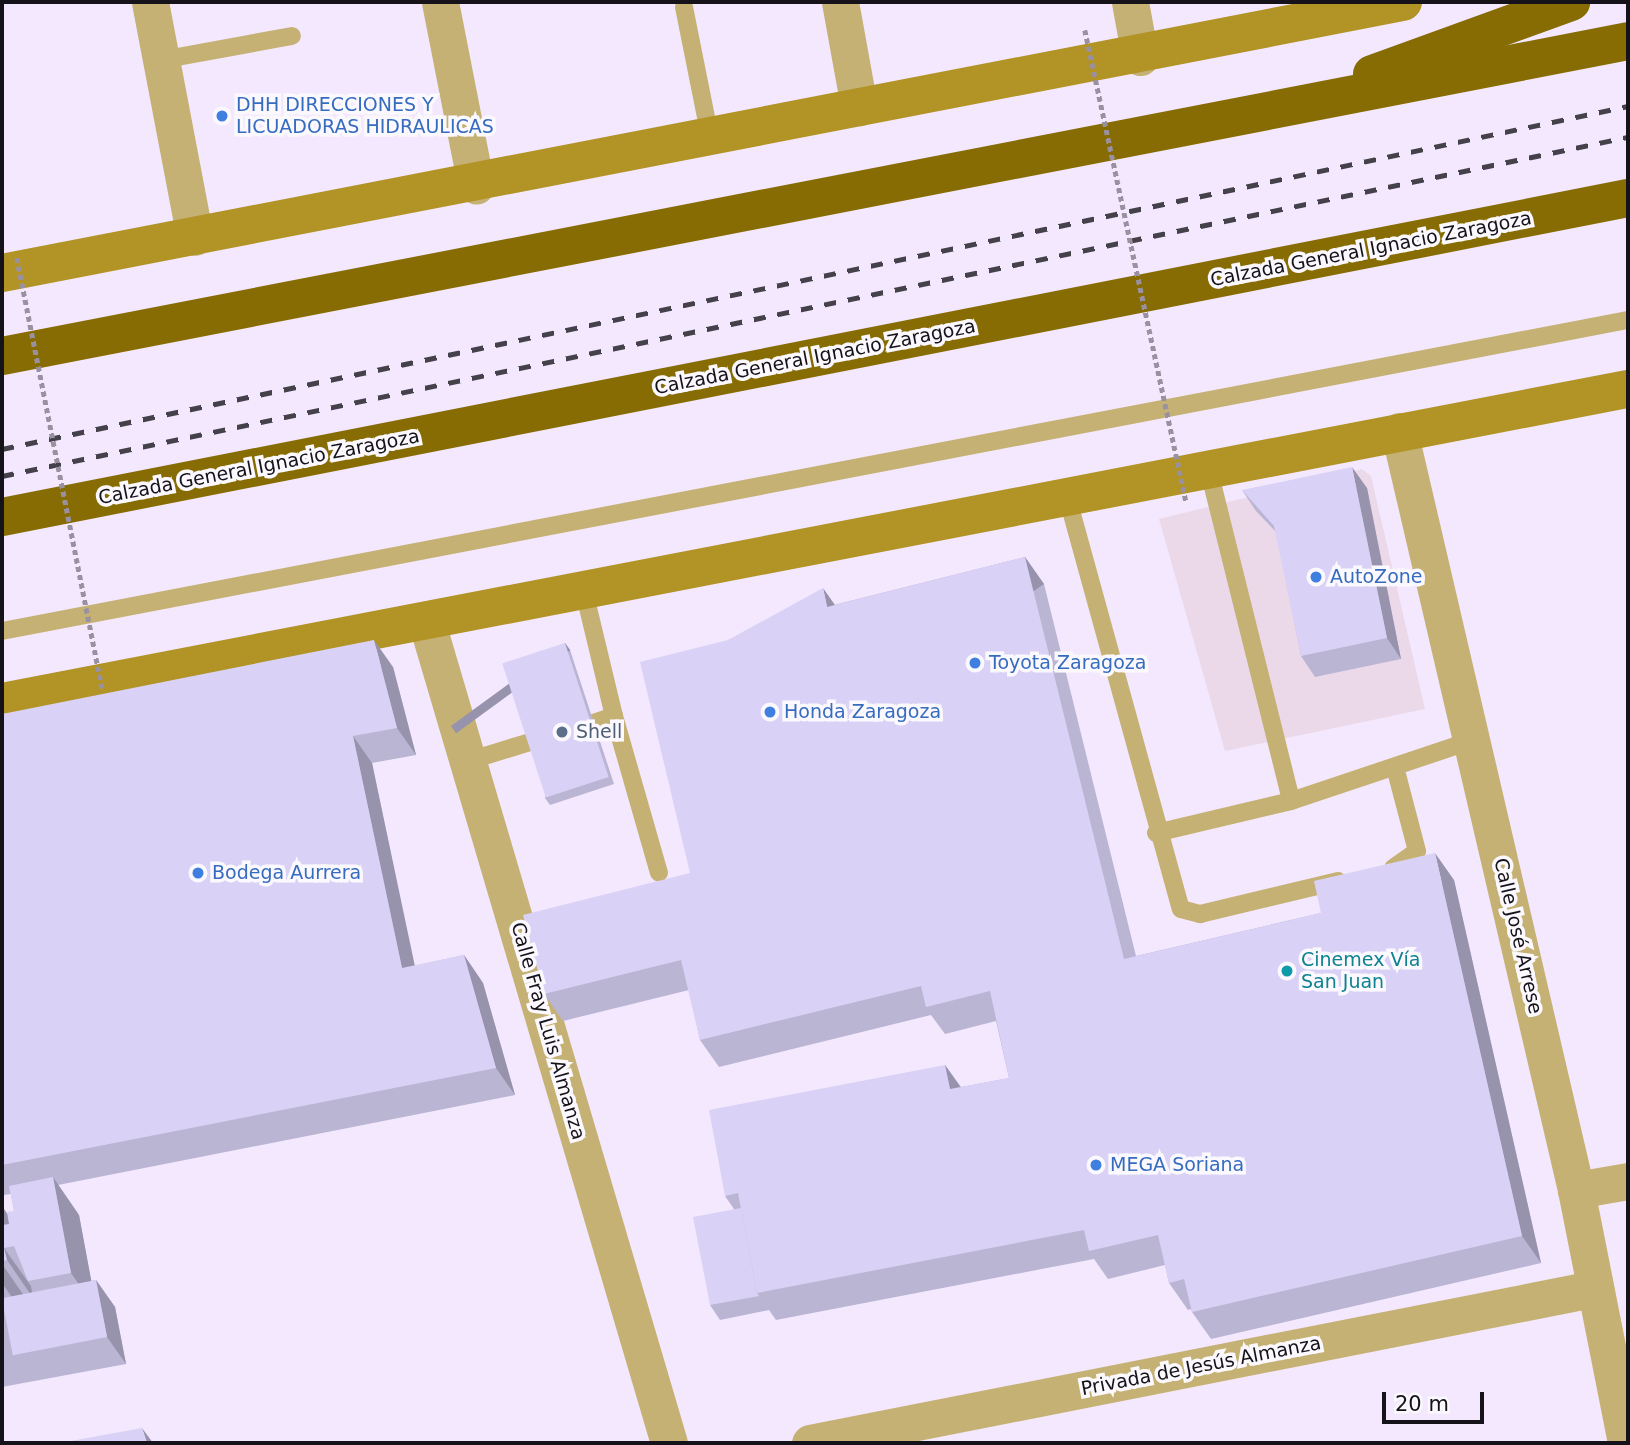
<!DOCTYPE html>
<meta charset="utf-8">
<style>
body{margin:0}
#map{position:relative;width:1630px;height:1445px;overflow:hidden;background:#f3e8fd;font-family:"DejaVu Sans",sans-serif}
div>[style]{position:absolute}
[style*='--x']{left:calc(var(--x)*1px);top:calc(var(--y)*1px);width:calc(var(--w)*1px);rotate:calc(var(--a)*1deg)}
.commercial>*{inset:0;background:#ebd9ea}
.lane>*{height:18px;margin:-9px;padding:0 9px;transform-origin:9px;border-radius:9px;background:#c5b174}
.street>*{height:37px;margin:-18.5px;padding:0 18.5px;transform-origin:18.5px;border-radius:18.5px;background:#c5b174}
.secondary>*{height:38px;margin:-19px;padding:0 19px;transform-origin:19px;border-radius:19px;background:#b19326}
.highway>*{height:38px;margin:-19px;padding:0 19px;transform-origin:19px;border-radius:19px;background:#866c02}
.rail>*{height:5px;margin-top:-2.5px;transform-origin:0;background:repeating-linear-gradient(90deg,#45414b 0 12px,transparent 0 24px)}
.path-bridge>*{height:4.5px;margin-top:-2.25px;transform-origin:0;background:repeating-linear-gradient(90deg,#9991a0 0 5px,transparent 0 8.5px)}
.wall>*{inset:0;background:#bbb5d4}
.shaded-wall>*{inset:0;background:#9893ac;transform-origin:0 0}
.building>*{inset:0;background:#d9d2f6;transform-origin:0 0}
.dots>*{width:19px;height:19px;translate:-50% -50%;box-sizing:border-box;border:4px solid #fbf9fe;border-radius:50%}
span{translate:-50% -50%;white-space:nowrap;text-align:center;line-height:1.15;-webkit-text-stroke:7px #fbf9fe;paint-order:stroke}
.shop-label{font-size:19px;color:#366cbe}
.left{translate:0 -50%;text-align:left}
.street-label{font-size:19px;color:#151219}
.service-label{font-size:19px;color:#4e5e75}
.culture-label{font-size:19px;color:#0d838f}
.frame{position:absolute;inset:0;border:4px solid #151219;pointer-events:none}
.scale{position:absolute;left:1382px;top:1392px;width:102px;height:32px;box-sizing:border-box;border:4px solid #151219;border-top:0;padding-left:9px;font-size:21px;line-height:24px;white-space:nowrap;color:#151219;-webkit-text-stroke:5px #fbf9fe;paint-order:stroke}
</style>
<div id="map">
<div class="commercial">
<i style="clip-path:polygon(1362px 469px,1371px 476px,1425px 709px,1225px 751px,1159px 519px)"></i>
</div>
<div class="lane">
<i style="--x:684;--y:7;--w:133;--a:78.7"></i>
<i style="--x:161;--y:60;--w:133;--a:-10.4"></i>
<i style="--x:1208;--y:467;--w:344;--a:76"></i>
<i style="--x:1067;--y:496;--w:428;--a:74.6"></i>
<i style="--x:1181;--y:909;--w:20;--a:15"></i>
<i style="--x:1200;--y:914;--w:142;--a:-13.4"></i>
<i style="--x:583;--y:587;--w:133;--a:76.5"></i>
<i style="--x:614;--y:716;--w:21;--a:161"></i>
<i style="--x:2;--y:631;--w:1655;--a:-10.83"></i>
<i style="--x:614;--y:716;--w:163;--a:74"></i>
<i style="--x:468;--y:761;--w:65;--a:-17"></i>
<i style="--x:1156;--y:833;--w:139;--a:-13.3"></i>
<i style="--x:1291;--y:801;--w:192;--a:-18.5"></i>
<i style="--x:1393;--y:868;--w:29;--a:-35"></i>
<i style="--x:1417;--y:851;--w:87;--a:-104.7"></i>
</div>
<div class="street">
<i style="--x:150;--y:2;--w:239;--a:79.2"></i>
<i style="--x:440;--y:2;--w:187;--a:78.9"></i>
<i style="--x:840;--y:2;--w:107;--a:79.7"></i>
<i style="--x:1130;--y:2;--w:56;--a:79.7"></i>
<i style="--x:1399;--y:431;--w:779;--a:76.87"></i>
<i style="--x:1576;--y:1190;--w:258;--a:78.8"></i>
<i style="--x:426;--y:620;--w:858;--a:73.55"></i>
<i style="--x:1576;--y:1190;--w:53;--a:-9.8"></i>
<i style="--x:810;--y:1443;--w:798;--a:-11.13"></i>
</div>
<div class="secondary">
<i style="--x:2;--y:273;--w:1427;--a:-10.95"></i>
<i style="--x:2;--y:702;--w:1656;--a:-10.9"></i>
</div>
<div class="highway">
<i style="--x:1372;--y:74;--w:212;--a:-19.9"></i>
<i style="--x:2;--y:356;--w:1656;--a:-10.96"></i>
<i style="--x:2;--y:517;--w:1657;--a:-11.1"></i>
</div>
<div class="rail">
<i style="--x:2;--y:449;--w:1662;--a:-11.91"></i>
<i style="--x:2;--y:476;--w:1661;--a:-11.78"></i>
</div>
<div class="path-bridge">
<i style="--x:1085;--y:30;--w:482;--a:77.9"></i>
<i style="--x:17;--y:258;--w:442;--a:78.8"></i>
</div>
<div class="wall">
<i style="clip-path:polygon(1367px 488px,1401px 659px,1315px 677px,1301px 656px,1276px 532px,1256px 511px,1242px 490px)"></i>
<i style="clip-path:polygon(1025px 557px,1044px 584px,1136px 956px,1321px 913px,1454px 880px,1541px 1263px,1211px 1339px,1192px 1312px,1191px 1309px,1188px 1310px,1169px 1283px,1165px 1265px,1108px 1279px,1094px 1259px,776px 1320px,769px 1310px,720px 1320px,710px 1305px,734px 1209px,725px 1196px,945px 1065px,961px 1087px,1009px 1078px,996px 1021px,945px 1034px,931px 1015px,719px 1067px,700px 1040px,689px 990px,563px 1021px,544px 994px,690px 873px,728px 640px,834px 605px)"></i>
<i style="clip-path:polygon(565px 643px,570px 650px,614px 784px,550px 805px,545px 798px)"></i>
<i style="clip-path:polygon(393px 667px,416px 755px,372px 763px,414px 966px,464px 955px,483px 983px,515px 1095px,58px 1185px,79px 1215px,91px 1281px,96px 1280px,115px 1307px,126px 1364px,2px 1387px,2px 1206px,7px 1214px,14px 1211px,11px 1194px,4px 1195px,2px 1192px,2px 714px)"></i>
</div>
<div class="shaded-wall">
<i style="clip-path:polygon(1352px 467px,1367px 488px,1401px 659px,1387px 638px)"></i>
<i style="left:1025px;top:557px;width:33px;height:414px;rotate:55deg"></i>
<i style="clip-path:polygon(823px 588px,842px 615px,827px 607px)"></i>
<i style="clip-path:polygon(374px 640px,393px 667px,416px 755px,397px 728px)"></i>
<i style="left:565px;top:643px;width:9px;height:141px;rotate:54deg"></i>
<i style="clip-path:polygon(353px 736px,372px 763px,421px 995px,402px 968px)"></i>
<i style="clip-path:polygon(1435px 853px,1454px 880px,1541px 1263px,1522px 1236px)"></i>
<i style="clip-path:polygon(464px 955px,483px 983px,515px 1095px,496px 1068px)"></i>
<i style="clip-path:polygon(945px 1065px,964px 1092px,950px 1089px)"></i>
<i style="clip-path:polygon(53px 1177px,79px 1215px,97px 1311px,71px 1273px)"></i>
<i style="clip-path:polygon(2px 1206px,14px 1224px,2px 1227px)"></i>
<i style="clip-path:polygon(4px 1248px,31px 1286px,33px 1298px,7px 1260px)"></i>
<i style="clip-path:polygon(2px 1264px,27px 1300px,31px 1324px,4px 1286px)"></i>
<i style="clip-path:polygon(96px 1280px,115px 1307px,126px 1364px,107px 1337px)"></i>
<i style="clip-path:polygon(142px 1428px,153px 1443px,147px 1443px)"></i>
</div>
<div class="building">
<i style="clip-path:polygon(1352px 467px,1387px 638px,1301px 656px,1274px 526px,1242px 490px)"></i>
<i style="clip-path:polygon(1025px 557px,1124px 959px,1321px 913px,1314px 881px,1435px 853px,1522px 1236px,1192px 1312px,1184px 1279px,1169px 1283px,1158px 1235px,1089px 1251px,1084px 1230px,757px 1293px,738px 1193px,725px 1196px,709px 1110px,945px 1065px,950px 1089px,1009px 1078px,990px 991px,926px 1007px,921px 986px,700px 1040px,681px 960px,544px 994px,523px 915px,690px 873px,640px 662px,728px 640px,823px 588px,827px 607px)"></i>
<i style="clip-path:polygon(374px 640px,397px 728px,353px 736px,402px 968px,464px 955px,496px 1068px,2px 1165px,2px 714px)"></i>
<i style="left:565px;top:643px;width:141px;height:66px;rotate:72deg"></i>
<i style="clip-path:polygon(53px 1177px,71px 1273px,28px 1281px,14px 1246px,4px 1248px,7px 1260px,2px 1261px,2px 1225px,9px 1224px,7px 1212px,14px 1211px,9px 1186px)"></i>
<i style="clip-path:polygon(741px 1208px,757px 1293px,759px 1296px,710px 1305px,693px 1217px)"></i>
<i style="clip-path:polygon(2px 1271px,4px 1286px,2px 1286px)"></i>
<i style="left:96px;top:1280px;width:58px;height:96px;rotate:79deg"></i>
<i style="clip-path:polygon(142px 1428px,147px 1443px,60px 1443px)"></i>
</div>
<div class="dots">
<i style="left:222px;top:116px;background:#3f7fe0"></i>
<i style="left:1316px;top:577px;background:#3f7fe0"></i>
<i style="left:975px;top:663px;background:#3f7fe0"></i>
<i style="left:770px;top:712px;background:#3f7fe0"></i>
<i style="left:562px;top:732px;background:#5c6f8a"></i>
<i style="left:198px;top:873px;background:#3f7fe0"></i>
<i style="left:1287px;top:971px;background:#0f9aa8"></i>
<i style="left:1096px;top:1165px;background:#3f7fe0"></i>
</div>
<div class="shop-label">
<span class="left" style="left:236px;top:116px">DHH DIRECCIONES Y<br>LICUADORAS HIDRAULICAS</span>
<span class="left" style="left:1330px;top:577px">AutoZone</span>
<span class="left" style="left:989px;top:663px">Toyota Zaragoza</span>
<span class="left" style="left:784px;top:712px">Honda Zaragoza</span>
<span class="left" style="left:212px;top:873px">Bodega Aurrera</span>
<span class="left" style="left:1110px;top:1165px">MEGA Soriana</span>
</div>
<div class="street-label">
<span style="left:1371px;top:249px;rotate:-11deg">Calzada General Ignacio Zaragoza</span>
<span style="left:815px;top:357px;rotate:-11deg">Calzada General Ignacio Zaragoza</span>
<span style="left:259px;top:467px;rotate:-11deg">Calzada General Ignacio Zaragoza</span>
<span style="left:1518px;top:936px;rotate:77deg">Calle José Arrese</span>
<span style="left:548px;top:1031px;rotate:74deg">Calle Fray Luis Almanza</span>
<span style="left:1201px;top:1366px;rotate:-11deg">Privada de Jesús Almanza</span>
</div>
<div class="service-label">
<span class="left" style="left:576px;top:732px">Shell</span>
</div>
<div class="culture-label">
<span class="left" style="left:1301px;top:971px">Cinemex Vía<br>San Juan</span>
</div>
<div class="frame"></div>
<div class="scale">20 m</div>
</div>
